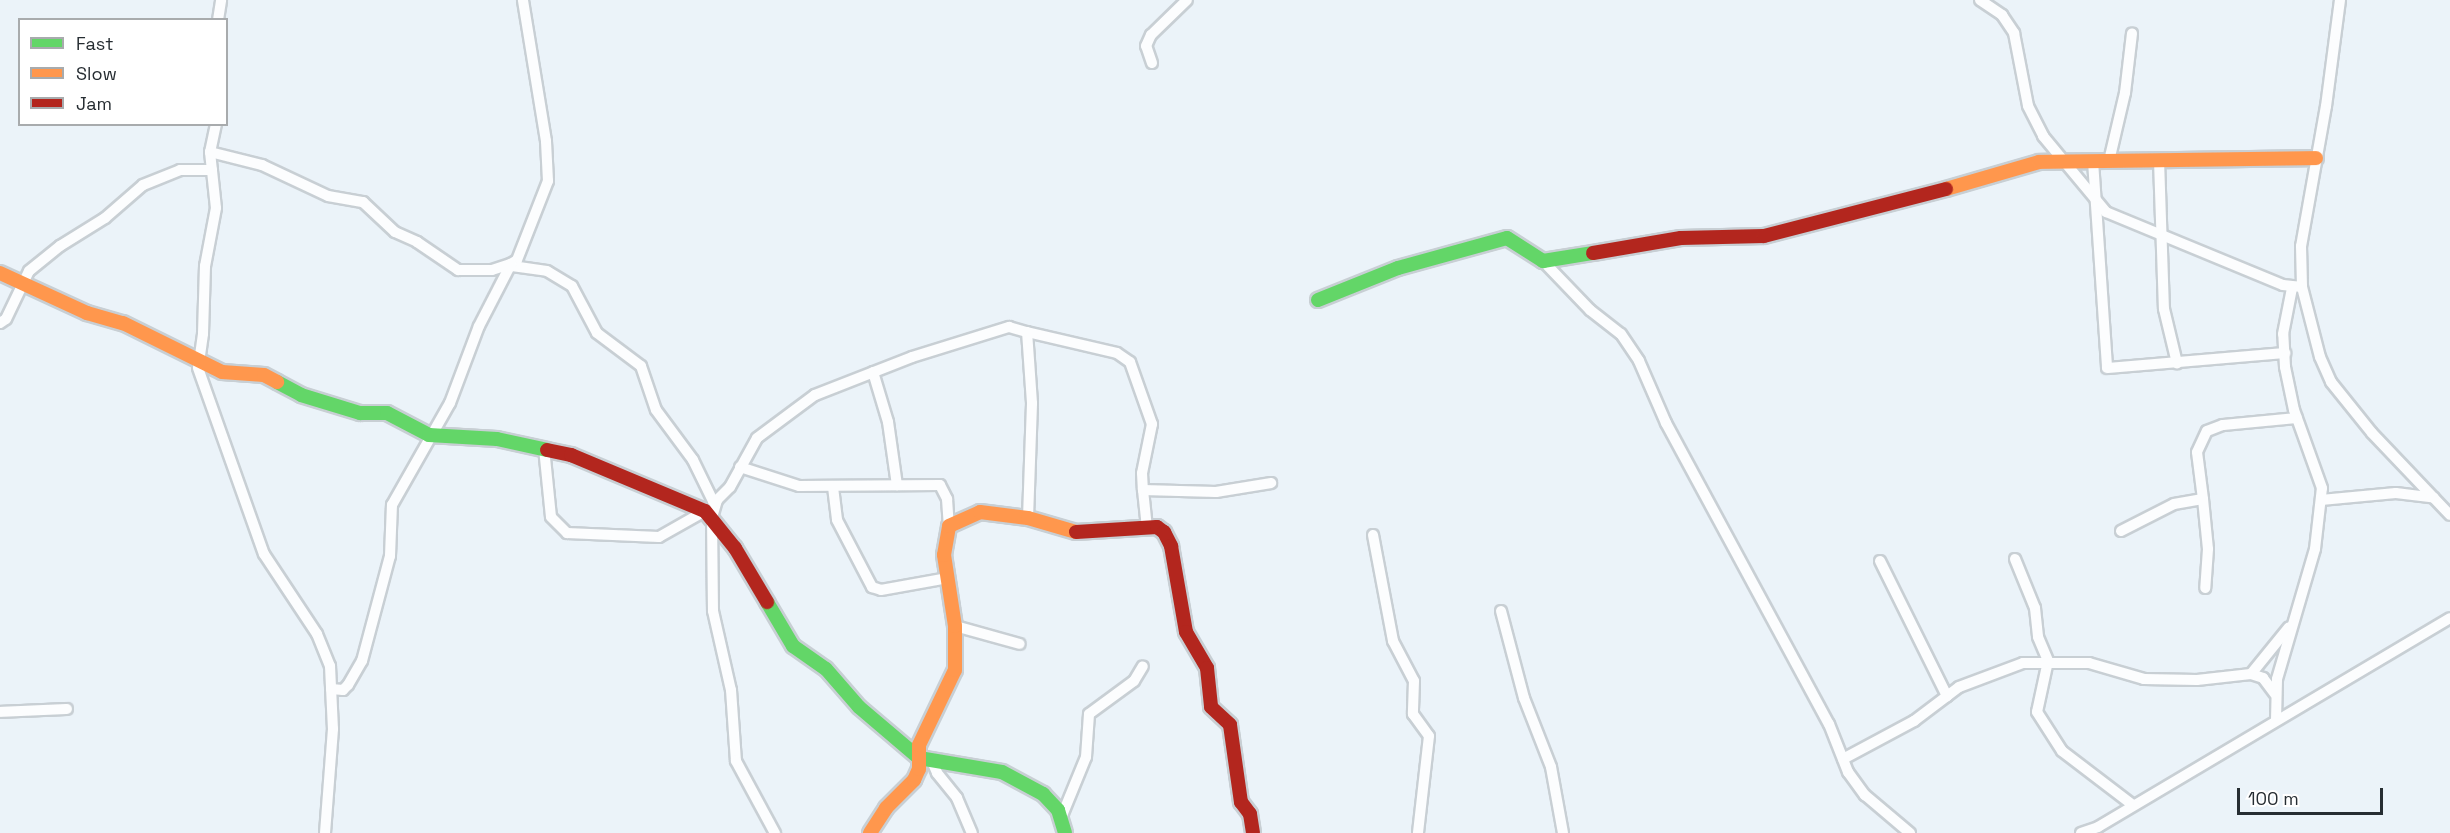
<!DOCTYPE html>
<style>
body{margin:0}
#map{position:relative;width:2450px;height:833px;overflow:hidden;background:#ebf3f9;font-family:"Space Grotesk",sans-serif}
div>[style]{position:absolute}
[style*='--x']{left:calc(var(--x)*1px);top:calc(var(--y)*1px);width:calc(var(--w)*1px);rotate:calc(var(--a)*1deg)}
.roads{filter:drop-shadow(2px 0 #c8cfd4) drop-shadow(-2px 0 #c8cfd4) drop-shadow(0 2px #c8cfd4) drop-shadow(0 -2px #c8cfd4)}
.street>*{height:10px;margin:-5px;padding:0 5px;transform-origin:5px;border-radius:5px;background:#fcfdfe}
.fast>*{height:14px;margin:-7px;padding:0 7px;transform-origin:7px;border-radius:7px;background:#63d668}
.slow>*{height:14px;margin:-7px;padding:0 7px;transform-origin:7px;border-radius:7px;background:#ff974d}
.jam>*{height:14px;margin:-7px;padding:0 7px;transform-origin:7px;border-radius:7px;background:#b3261e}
span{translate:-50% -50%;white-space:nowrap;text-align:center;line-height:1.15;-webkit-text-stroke:4.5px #fff;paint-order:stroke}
.legend{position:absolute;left:18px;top:18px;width:210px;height:108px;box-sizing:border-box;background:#fff;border:2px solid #a8abad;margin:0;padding:8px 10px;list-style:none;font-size:18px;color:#262d32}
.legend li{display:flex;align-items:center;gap:12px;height:30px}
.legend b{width:30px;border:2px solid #a8abad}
.scale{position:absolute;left:2237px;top:788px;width:146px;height:27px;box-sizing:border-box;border:3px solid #262d32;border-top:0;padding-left:8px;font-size:18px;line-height:21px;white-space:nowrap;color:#262d32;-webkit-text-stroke:4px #fff;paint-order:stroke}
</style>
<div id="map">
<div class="roads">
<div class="street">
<i style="--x:1980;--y:0;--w:27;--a:34"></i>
<i style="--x:2002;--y:15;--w:22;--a:56"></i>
<i style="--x:2014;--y:33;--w:74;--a:79.1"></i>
<i style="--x:2028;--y:106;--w:34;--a:63"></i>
<i style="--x:2043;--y:136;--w:99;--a:50.3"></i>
<i style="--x:2106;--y:212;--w:191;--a:22.4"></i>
<i style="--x:2283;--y:285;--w:19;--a:6"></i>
<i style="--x:2340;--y:0;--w:107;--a:97.5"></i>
<i style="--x:2326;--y:106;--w:142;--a:100.1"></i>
<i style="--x:2301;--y:246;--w:41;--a:88.6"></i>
<i style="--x:2302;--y:287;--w:72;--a:75.6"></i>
<i style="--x:2320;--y:357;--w:27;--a:66"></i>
<i style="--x:2331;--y:382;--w:65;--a:51.2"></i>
<i style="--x:2372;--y:433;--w:113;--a:46.4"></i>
<i style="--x:218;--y:20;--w:20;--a:-81"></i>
<i style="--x:1152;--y:63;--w:18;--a:-109"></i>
<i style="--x:1146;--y:46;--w:12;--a:-66"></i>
<i style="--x:1151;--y:35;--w:50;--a:-44.2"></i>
<i style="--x:216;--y:124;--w:29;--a:102"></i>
<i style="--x:210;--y:152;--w:56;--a:83.9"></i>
<i style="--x:216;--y:208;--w:59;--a:100.7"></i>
<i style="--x:205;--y:266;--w:68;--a:91.7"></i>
<i style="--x:203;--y:334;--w:34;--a:98"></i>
<i style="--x:198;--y:368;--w:197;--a:70.5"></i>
<i style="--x:264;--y:554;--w:96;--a:56.5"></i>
<i style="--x:317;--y:634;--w:35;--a:68"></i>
<i style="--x:330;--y:666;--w:63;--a:87.3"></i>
<i style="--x:333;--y:729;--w:104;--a:94.4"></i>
<i style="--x:210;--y:152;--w:54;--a:14"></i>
<i style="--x:262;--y:165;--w:73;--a:25.2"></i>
<i style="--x:328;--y:196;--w:36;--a:10"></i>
<i style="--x:363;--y:202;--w:44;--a:43.2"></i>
<i style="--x:395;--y:232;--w:24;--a:24"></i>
<i style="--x:417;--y:242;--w:50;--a:34.3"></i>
<i style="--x:458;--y:270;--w:34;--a:0"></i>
<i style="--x:492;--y:270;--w:20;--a:-18"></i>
<i style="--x:511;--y:264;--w:7;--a:-34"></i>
<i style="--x:517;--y:260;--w:85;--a:-68.6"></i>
<i style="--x:548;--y:181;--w:40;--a:-92.9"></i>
<i style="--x:546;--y:141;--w:143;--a:-99.3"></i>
<i style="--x:2159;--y:160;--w:149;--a:88.1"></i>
<i style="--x:2164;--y:309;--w:56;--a:76.5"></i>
<i style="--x:2093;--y:161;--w:207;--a:86.1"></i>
<i style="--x:2107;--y:368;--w:179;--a:-4.8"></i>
<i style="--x:2109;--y:161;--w:70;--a:-76.8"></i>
<i style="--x:2125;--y:93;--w:60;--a:-83.3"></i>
<i style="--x:1543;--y:261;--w:68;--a:46.2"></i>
<i style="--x:1590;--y:310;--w:39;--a:38"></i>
<i style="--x:1621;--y:334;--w:32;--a:56"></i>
<i style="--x:1639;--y:361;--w:68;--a:66.5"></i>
<i style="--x:1666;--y:423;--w:342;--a:61.6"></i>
<i style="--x:1829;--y:724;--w:52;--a:68.4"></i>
<i style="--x:1848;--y:772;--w:29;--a:54"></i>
<i style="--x:1865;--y:795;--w:59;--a:40.2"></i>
<i style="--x:512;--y:266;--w:35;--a:8"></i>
<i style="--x:547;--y:271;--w:29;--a:31"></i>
<i style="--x:572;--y:286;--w:53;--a:62"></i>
<i style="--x:597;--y:333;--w:55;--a:36.9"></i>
<i style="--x:641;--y:366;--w:46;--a:71.2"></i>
<i style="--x:656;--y:410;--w:62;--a:53.5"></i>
<i style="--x:693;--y:460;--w:46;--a:64"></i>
<i style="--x:713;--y:501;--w:4;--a:-14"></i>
<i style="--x:717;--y:500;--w:18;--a:106"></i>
<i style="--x:712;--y:517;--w:94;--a:89.4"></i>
<i style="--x:713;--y:611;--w:81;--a:77.2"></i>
<i style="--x:731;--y:690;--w:71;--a:86"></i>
<i style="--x:736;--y:761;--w:82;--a:61.6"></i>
<i style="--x:0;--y:323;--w:7;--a:-34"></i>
<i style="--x:6;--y:319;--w:53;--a:-64.4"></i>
<i style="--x:29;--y:271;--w:40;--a:-39"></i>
<i style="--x:60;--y:246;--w:53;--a:-31.9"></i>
<i style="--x:105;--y:218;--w:50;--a:-41"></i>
<i style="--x:143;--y:185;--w:40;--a:-22"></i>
<i style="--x:180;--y:170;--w:32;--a:0"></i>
<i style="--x:873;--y:372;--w:52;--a:73.3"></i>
<i style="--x:888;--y:422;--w:64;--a:81.9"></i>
<i style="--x:544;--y:448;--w:69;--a:84.2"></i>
<i style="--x:551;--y:517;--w:23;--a:45"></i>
<i style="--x:567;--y:533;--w:92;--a:2.5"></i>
<i style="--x:659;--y:537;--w:53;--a:-29.5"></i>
<i style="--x:740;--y:467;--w:62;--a:17.9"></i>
<i style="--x:799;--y:486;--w:141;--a:-0.4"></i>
<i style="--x:940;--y:485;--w:16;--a:63"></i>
<i style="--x:947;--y:499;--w:27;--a:86"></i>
<i style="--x:833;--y:487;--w:33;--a:83"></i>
<i style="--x:837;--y:520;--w:76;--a:62.4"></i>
<i style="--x:872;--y:587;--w:9;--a:18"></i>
<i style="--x:881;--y:590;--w:68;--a:-10.2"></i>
<i style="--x:1143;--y:490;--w:37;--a:84"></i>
<i style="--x:2203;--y:499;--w:50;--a:84.3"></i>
<i style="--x:2208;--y:549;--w:39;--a:94"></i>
<i style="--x:717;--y:500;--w:18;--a:-45"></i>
<i style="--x:730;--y:487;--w:56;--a:-61.1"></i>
<i style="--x:757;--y:438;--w:72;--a:-36.6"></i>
<i style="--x:815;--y:395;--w:104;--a:-21.4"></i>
<i style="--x:912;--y:357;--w:102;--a:-17.2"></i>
<i style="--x:1009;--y:327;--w:19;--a:16"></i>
<i style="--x:2321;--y:500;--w:75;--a:-5.3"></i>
<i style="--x:2396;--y:493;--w:38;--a:7"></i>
<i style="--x:1028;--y:518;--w:115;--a:-88"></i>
<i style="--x:1032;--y:403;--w:71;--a:-94"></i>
<i style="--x:1027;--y:332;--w:92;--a:13.1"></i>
<i style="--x:1117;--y:353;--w:16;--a:35"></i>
<i style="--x:1130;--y:362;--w:66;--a:70.5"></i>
<i style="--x:1152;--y:424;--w:50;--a:101.5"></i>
<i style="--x:1142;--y:473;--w:17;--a:87"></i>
<i style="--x:1143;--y:490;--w:73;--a:1.6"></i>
<i style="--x:1216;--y:492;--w:56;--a:-9.3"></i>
<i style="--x:2121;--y:531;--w:59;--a:-27"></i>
<i style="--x:2174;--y:504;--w:29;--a:-10"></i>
<i style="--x:2203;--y:499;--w:47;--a:-97.3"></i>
<i style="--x:2197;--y:452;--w:23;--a:-65"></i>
<i style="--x:2207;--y:431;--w:17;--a:-21"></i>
<i style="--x:2223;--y:425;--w:74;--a:-5.4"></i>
<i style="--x:1373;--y:535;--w:108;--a:79.3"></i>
<i style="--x:1393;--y:641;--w:45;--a:62.3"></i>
<i style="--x:1414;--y:681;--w:33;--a:92"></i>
<i style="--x:1413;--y:714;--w:27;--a:54"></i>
<i style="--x:1429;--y:736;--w:98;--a:96.5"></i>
<i style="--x:2015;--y:559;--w:53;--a:67.8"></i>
<i style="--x:2035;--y:608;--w:29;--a:84"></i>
<i style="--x:2038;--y:637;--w:26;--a:67"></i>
<i style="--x:2048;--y:661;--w:52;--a:102.2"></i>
<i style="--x:2037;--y:712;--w:46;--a:57.3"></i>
<i style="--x:2062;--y:751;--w:89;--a:37.3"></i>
<i style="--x:1880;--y:561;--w:151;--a:63.6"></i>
<i style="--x:1501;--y:611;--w:90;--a:75.2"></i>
<i style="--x:1524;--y:698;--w:74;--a:68.6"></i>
<i style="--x:1551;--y:767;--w:67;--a:79.7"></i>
<i style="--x:955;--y:626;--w:67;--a:15.5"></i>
<i style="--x:2251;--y:674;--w:13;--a:18"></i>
<i style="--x:2263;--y:678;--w:20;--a:53"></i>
<i style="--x:331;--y:689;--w:12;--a:5"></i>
<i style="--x:343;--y:690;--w:7;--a:-45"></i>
<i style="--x:348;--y:685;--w:28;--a:-60"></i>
<i style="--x:362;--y:661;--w:109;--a:-75.1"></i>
<i style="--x:390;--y:556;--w:51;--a:-87.8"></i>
<i style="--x:392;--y:505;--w:117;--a:-60.4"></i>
<i style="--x:450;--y:403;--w:82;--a:-69.4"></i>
<i style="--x:479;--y:326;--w:70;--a:-62.7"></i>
<i style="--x:0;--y:712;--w:67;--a:-2.6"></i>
<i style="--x:2276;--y:720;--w:41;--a:-88.6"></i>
<i style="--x:2277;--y:679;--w:135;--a:-73.7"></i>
<i style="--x:2315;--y:549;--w:61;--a:-83.5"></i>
<i style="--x:2322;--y:488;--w:83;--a:-109.7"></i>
<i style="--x:2294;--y:410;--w:44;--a:-101.8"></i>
<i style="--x:2285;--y:367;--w:33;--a:-93"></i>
<i style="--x:2283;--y:334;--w:47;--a:-78.9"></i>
<i style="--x:1843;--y:759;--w:81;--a:-28.2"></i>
<i style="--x:1914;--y:721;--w:56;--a:-37.1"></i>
<i style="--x:1959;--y:687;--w:68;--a:-20.6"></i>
<i style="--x:2023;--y:663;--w:66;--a:0"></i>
<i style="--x:2089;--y:663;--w:57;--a:16.2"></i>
<i style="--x:2144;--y:679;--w:53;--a:1.1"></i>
<i style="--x:2197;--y:680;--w:54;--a:-6.3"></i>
<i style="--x:2251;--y:674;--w:60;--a:-51"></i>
<i style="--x:932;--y:761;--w:13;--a:67"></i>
<i style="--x:937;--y:773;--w:32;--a:51"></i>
<i style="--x:957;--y:798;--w:38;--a:67"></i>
<i style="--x:1061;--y:818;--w:66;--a:-67.7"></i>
<i style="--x:1086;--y:757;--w:43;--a:-86"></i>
<i style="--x:1089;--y:714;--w:56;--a:-36.3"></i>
<i style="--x:1134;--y:681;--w:17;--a:-59"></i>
<i style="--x:2081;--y:833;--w:18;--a:-19"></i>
<i style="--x:2098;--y:827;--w:409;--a:-30.7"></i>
</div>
<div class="fast">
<i style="--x:1318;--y:300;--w:86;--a:-21.8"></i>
<i style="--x:1398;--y:268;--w:113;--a:-15.4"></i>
<i style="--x:1507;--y:238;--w:43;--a:32.6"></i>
<i style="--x:1543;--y:261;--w:51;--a:-9.1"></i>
<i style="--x:277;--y:382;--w:27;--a:28"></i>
<i style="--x:301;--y:395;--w:62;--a:17"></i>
<i style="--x:360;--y:413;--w:27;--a:0"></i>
<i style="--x:387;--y:413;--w:47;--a:27.6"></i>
<i style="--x:429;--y:435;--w:68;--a:3.4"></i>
<i style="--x:497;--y:439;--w:51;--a:12.4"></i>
<i style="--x:767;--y:602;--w:51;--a:59.4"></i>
<i style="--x:793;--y:646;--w:40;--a:34.9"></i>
<i style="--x:826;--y:669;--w:50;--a:49"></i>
<i style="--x:859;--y:707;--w:79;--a:40.4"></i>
<i style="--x:919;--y:758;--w:84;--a:9.6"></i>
<i style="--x:1002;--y:772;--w:47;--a:28.2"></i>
<i style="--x:1043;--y:794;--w:22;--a:47"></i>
<i style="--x:1058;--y:810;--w:24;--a:73"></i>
</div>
<div class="slow">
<i style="--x:1946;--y:189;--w:97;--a:-16.2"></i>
<i style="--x:2039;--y:162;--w:277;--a:-0.8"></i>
<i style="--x:0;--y:273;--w:96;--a:24.7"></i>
<i style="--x:87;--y:313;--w:37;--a:16"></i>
<i style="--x:123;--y:323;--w:110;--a:26.3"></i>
<i style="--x:222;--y:372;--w:42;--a:4.1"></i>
<i style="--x:264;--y:375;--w:15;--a:28"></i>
<i style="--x:870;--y:833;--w:30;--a:-57"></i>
<i style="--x:886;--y:808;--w:40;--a:-45"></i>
<i style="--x:914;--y:780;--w:12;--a:-66"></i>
<i style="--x:919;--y:769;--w:24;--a:-90"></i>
<i style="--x:919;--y:745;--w:83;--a:-64.4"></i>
<i style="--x:955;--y:670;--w:44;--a:-90"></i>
<i style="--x:955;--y:626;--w:72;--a:-98.8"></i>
<i style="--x:944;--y:555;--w:29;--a:-80"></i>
<i style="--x:949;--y:526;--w:34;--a:-24"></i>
<i style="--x:980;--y:512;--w:48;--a:7.1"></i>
<i style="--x:1028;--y:518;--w:50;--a:16.3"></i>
</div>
<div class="jam">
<i style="--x:1593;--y:253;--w:89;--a:-9.7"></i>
<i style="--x:1681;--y:238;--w:83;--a:-1.4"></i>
<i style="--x:1764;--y:236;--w:188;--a:-14.5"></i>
<i style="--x:547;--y:450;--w:25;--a:12"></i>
<i style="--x:571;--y:455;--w:145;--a:22.7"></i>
<i style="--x:705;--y:511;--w:48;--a:51"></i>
<i style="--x:735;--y:548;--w:63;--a:59.3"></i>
<i style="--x:1076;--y:532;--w:81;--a:-3.5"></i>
<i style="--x:1157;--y:527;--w:9;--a:36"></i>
<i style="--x:1164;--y:532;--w:16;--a:63"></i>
<i style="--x:1171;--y:546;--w:87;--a:80.1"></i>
<i style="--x:1186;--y:632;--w:42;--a:59.7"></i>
<i style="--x:1207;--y:668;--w:39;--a:84"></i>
<i style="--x:1211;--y:707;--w:26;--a:43"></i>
<i style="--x:1230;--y:725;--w:78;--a:81.9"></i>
<i style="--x:1241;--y:802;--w:15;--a:53"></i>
<i style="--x:1250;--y:814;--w:19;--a:81"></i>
</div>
</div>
<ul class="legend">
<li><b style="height:8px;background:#63d668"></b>Fast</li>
<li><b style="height:8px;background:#ff974d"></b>Slow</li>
<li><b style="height:8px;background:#b3261e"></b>Jam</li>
</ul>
<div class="scale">100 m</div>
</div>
